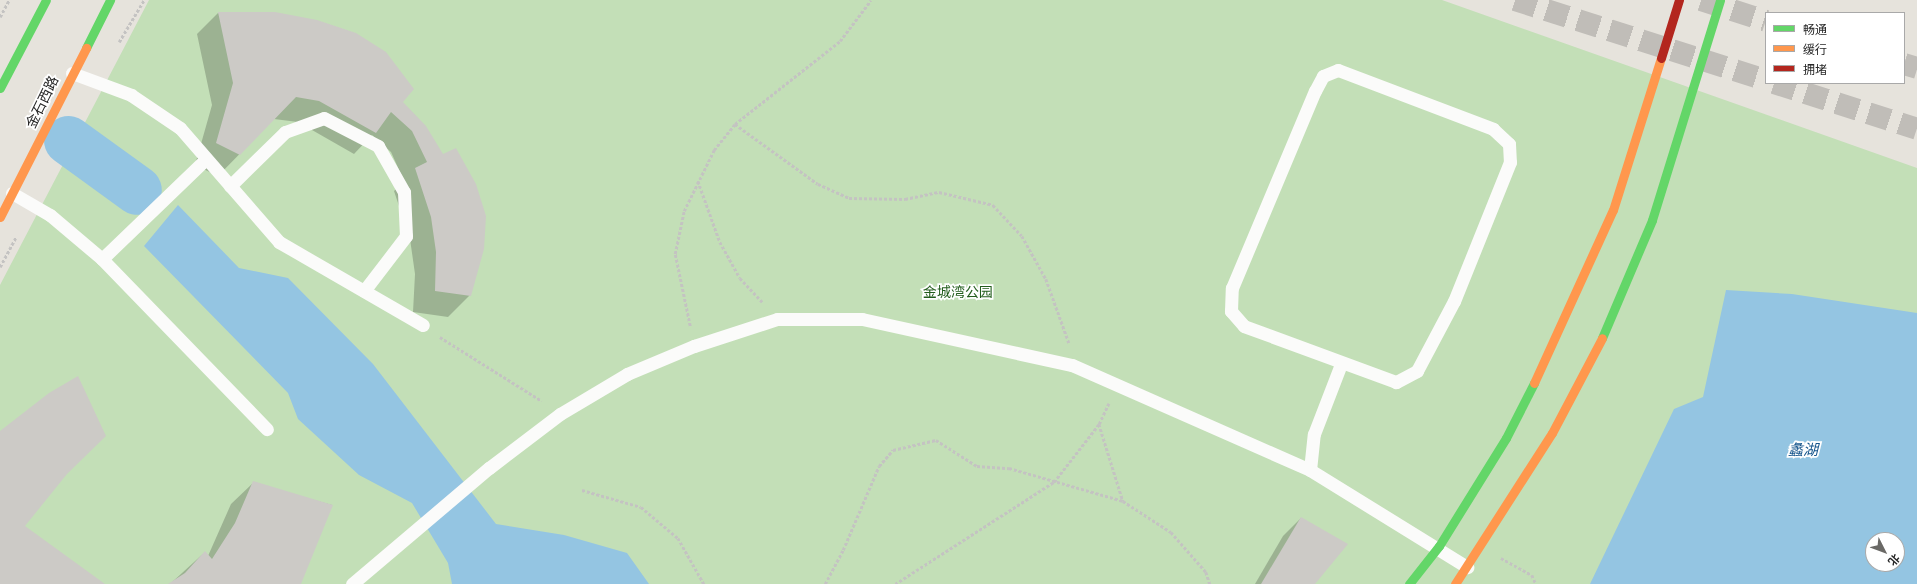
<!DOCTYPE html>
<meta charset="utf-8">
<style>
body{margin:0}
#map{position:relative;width:1917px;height:584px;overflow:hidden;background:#e6e3dc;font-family:"Roboto Condensed","Noto Sans SC",sans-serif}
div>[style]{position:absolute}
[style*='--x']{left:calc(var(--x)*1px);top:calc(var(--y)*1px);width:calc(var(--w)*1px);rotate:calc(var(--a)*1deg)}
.green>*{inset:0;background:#c3dfb7}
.water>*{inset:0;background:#94c5e2}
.shadow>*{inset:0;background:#0003}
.river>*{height:49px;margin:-24.5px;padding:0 24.5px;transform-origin:24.5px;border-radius:24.5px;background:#94c5e2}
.building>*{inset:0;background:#cccac6}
.secondary-tunnel>*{height:22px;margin-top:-11px;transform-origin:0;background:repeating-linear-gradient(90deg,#c0bdb8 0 22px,transparent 0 33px)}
.path>*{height:2.5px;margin-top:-1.25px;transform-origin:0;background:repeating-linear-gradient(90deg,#c4c3c2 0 3px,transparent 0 5px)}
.lane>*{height:13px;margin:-6.5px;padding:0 6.5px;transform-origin:6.5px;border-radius:6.5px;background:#fbfbfa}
.fast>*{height:9px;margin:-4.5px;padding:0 4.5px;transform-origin:4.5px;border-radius:4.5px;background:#63d668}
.slow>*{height:9px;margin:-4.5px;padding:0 4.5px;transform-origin:4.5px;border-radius:4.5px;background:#ff974d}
.jam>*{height:9px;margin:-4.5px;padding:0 4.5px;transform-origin:4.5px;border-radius:4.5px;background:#b3261e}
span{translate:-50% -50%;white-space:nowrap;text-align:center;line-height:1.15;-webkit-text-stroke:3.5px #fff;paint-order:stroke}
.street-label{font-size:14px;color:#272727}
.park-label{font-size:14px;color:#235d1d}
.water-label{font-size:15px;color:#16558c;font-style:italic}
.legend{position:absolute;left:1765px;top:12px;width:140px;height:72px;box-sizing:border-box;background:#fff;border:1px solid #a9a9a9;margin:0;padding:5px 7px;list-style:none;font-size:12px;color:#272727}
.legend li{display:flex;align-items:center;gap:8px;height:20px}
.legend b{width:20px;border:1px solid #a9a9a9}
.north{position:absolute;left:1865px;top:532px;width:40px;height:40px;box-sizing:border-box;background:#fff;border:1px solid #a9a9a9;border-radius:50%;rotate:132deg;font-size:11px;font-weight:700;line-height:16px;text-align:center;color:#272727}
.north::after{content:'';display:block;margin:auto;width:14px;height:18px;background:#6a6966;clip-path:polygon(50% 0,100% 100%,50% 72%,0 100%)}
</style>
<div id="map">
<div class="green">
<i style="clip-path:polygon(evenodd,149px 0,1442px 0,1917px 168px,1917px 584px,0 584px,0 285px,149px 0,1873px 540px,1897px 540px,1897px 564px,1873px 564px,1873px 540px)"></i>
</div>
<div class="water">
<i style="clip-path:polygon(178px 205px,239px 268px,288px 278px,373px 364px,496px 524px,564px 535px,627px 553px,649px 584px,452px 584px,448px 563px,412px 503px,359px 475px,298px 419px,288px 393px,144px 246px)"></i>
<i style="clip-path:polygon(evenodd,1726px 290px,1792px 294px,1917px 313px,1917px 584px,1590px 584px,1674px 409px,1703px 397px,1726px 290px,1873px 540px,1897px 540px,1897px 564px,1873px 564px,1873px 540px)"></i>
</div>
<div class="shadow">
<i style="clip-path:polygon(218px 13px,402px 102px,425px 126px,470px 295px,448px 317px,413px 312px,415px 274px,410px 239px,394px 191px,404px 181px,391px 152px,372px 135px,354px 154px,298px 122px,274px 119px,218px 176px,195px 165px,212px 105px,197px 34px)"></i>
<i style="clip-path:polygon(253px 483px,332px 505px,300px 584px,170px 584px,205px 552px,208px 556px,231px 504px)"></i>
<i style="clip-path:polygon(1301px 518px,1314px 584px,1255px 584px,1283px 536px)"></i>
</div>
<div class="river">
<i style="--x:68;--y:140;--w:85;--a:35.9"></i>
</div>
<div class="building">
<i style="clip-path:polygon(218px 12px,275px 12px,317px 20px,356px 33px,386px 52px,414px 89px,403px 102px,426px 126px,443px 154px,456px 148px,476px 184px,486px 216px,484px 249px,471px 296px,435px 291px,436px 252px,431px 217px,415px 168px,427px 162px,412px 131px,391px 112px,376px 133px,319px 101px,296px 97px,240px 155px,216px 143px,233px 83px)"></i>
<i style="clip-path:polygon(78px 376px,106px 436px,67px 474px,25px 526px,105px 584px,0 584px,0 431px,49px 393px)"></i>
<i style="clip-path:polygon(253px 481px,333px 505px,301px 584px,168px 584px,185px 573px,205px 551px,212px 559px,235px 523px)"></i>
<i style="clip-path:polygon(1301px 517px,1348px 544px,1315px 584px,1261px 584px)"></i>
</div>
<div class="secondary-tunnel">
<i style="--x:1515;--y:0;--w:263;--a:17.7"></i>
<i style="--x:1701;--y:0;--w:68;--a:17.9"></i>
<i style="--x:1904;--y:64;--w:14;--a:17"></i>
<i style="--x:1774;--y:83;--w:150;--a:17.8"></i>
</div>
<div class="path">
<i style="--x:0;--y:17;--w:19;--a:-62"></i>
<i style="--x:119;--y:42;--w:49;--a:-59.2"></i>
<i style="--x:735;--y:124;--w:102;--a:35.9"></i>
<i style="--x:818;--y:184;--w:34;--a:24"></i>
<i style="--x:849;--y:198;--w:56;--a:1"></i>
<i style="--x:905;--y:199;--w:35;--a:-12"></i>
<i style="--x:939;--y:192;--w:56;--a:13.5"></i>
<i style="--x:993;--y:205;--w:42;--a:46.9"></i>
<i style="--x:1022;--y:236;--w:49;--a:60.8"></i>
<i style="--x:1046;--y:279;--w:68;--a:70.2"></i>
<i style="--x:698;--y:181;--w:65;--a:70.2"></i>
<i style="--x:720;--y:242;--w:41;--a:60.9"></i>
<i style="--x:740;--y:278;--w:33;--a:47"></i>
<i style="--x:0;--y:267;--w:34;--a:-62"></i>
<i style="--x:690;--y:326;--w:74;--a:-101.8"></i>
<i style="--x:675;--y:254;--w:44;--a:-78.2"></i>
<i style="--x:684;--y:211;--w:68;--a:-63.8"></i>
<i style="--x:714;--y:150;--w:33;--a:-51"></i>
<i style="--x:735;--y:124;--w:134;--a:-38.3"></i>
<i style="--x:840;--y:41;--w:51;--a:-52.9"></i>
<i style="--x:440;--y:337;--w:120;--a:32.1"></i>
<i style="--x:1099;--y:424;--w:81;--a:72.7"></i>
<i style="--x:582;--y:490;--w:61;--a:16.1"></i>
<i style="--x:641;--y:507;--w:48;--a:40"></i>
<i style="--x:678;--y:538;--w:53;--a:60.5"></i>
<i style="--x:1501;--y:558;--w:35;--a:29"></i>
<i style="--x:1532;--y:575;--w:10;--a:66"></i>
<i style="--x:825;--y:584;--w:38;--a:-62"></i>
<i style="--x:843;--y:550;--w:91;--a:-66.8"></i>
<i style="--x:879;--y:466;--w:21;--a:-49"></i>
<i style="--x:893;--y:450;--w:44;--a:-13.1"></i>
<i style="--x:936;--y:440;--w:49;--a:32.4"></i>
<i style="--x:977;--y:466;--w:32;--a:4"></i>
<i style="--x:1009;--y:468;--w:119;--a:16.1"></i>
<i style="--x:1123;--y:501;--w:57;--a:32.9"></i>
<i style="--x:1171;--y:532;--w:53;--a:48.8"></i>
<i style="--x:1206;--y:572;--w:13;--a:72"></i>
<i style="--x:895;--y:584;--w:189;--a:-32.7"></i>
<i style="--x:1054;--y:482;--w:73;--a:-52.2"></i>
<i style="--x:1099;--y:424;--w:23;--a:-65"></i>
</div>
<div class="lane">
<i style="--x:1338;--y:70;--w:166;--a:20.8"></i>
<i style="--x:1493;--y:129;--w:22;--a:43"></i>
<i style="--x:1509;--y:144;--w:18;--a:87"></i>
<i style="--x:1510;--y:162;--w:150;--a:111.9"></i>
<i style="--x:1454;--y:301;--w:79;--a:117.9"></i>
<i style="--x:1417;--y:371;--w:24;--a:152"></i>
<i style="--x:1396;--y:382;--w:162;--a:-159.8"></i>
<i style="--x:1244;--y:326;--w:20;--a:-131"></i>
<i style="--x:1231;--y:311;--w:23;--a:-88"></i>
<i style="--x:1232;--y:288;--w:214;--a:-67.2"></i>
<i style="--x:1315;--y:91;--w:17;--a:-62"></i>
<i style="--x:1323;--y:76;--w:16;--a:-22"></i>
<i style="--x:72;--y:73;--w:63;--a:20.4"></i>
<i style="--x:131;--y:95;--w:59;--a:34"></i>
<i style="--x:180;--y:128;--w:151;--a:49"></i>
<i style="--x:279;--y:242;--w:166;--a:30"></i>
<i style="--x:230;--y:186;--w:77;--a:-44.5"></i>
<i style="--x:285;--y:132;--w:41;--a:-19.7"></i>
<i style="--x:324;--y:118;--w:61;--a:27.4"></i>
<i style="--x:378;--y:146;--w:53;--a:60.5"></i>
<i style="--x:404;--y:192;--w:44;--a:87.4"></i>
<i style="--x:406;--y:236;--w:69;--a:127.4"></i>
<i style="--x:12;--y:193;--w:44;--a:30.1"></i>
<i style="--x:50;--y:215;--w:68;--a:40.2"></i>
<i style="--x:102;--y:259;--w:237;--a:45.9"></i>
<i style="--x:102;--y:259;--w:144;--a:-43.9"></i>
<i style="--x:1310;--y:470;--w:36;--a:-84"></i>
<i style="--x:1314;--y:434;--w:75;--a:-68.9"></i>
<i style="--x:352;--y:584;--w:180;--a:-40.3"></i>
<i style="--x:489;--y:468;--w:89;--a:-37.3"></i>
<i style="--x:560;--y:414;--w:78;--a:-30.8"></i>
<i style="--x:627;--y:374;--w:73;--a:-22.7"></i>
<i style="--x:694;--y:346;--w:87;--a:-18"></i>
<i style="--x:777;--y:319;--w:85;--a:0"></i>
<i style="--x:862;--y:319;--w:215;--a:12.4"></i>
<i style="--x:1072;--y:365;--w:260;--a:23.8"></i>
<i style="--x:1310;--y:470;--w:185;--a:31.7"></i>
</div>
<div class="fast">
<i style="--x:86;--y:48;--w:54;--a:-63.4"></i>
<i style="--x:0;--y:88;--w:99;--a:-62.4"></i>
<i style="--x:1602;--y:338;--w:128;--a:-67"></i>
<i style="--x:1652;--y:220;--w:230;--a:-72.8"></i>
<i style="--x:1409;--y:584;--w:48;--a:-51.7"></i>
<i style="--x:1439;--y:546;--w:127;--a:-58.2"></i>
<i style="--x:1506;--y:438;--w:62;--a:-63"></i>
</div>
<div class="slow">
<i style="--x:0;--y:217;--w:190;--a:-63"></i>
<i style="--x:1534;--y:383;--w:190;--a:-65.5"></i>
<i style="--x:1613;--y:210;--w:159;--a:-72.5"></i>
<i style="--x:1455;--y:584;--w:179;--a:-57.3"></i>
<i style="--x:1552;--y:433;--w:107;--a:-62.2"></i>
</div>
<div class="jam">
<i style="--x:1661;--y:58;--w:61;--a:-72.8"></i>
</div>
<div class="street-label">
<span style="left:42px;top:102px;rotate:-64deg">金石西路</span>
</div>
<div class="park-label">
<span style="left:958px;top:292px">金城湾公园</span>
</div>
<div class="water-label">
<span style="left:1803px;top:451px">蠡湖</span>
</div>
<ul class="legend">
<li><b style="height:5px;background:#63d668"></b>畅通</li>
<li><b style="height:5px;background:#ff974d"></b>缓行</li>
<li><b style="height:5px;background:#b3261e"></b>拥堵</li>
</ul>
<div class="north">北</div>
</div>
